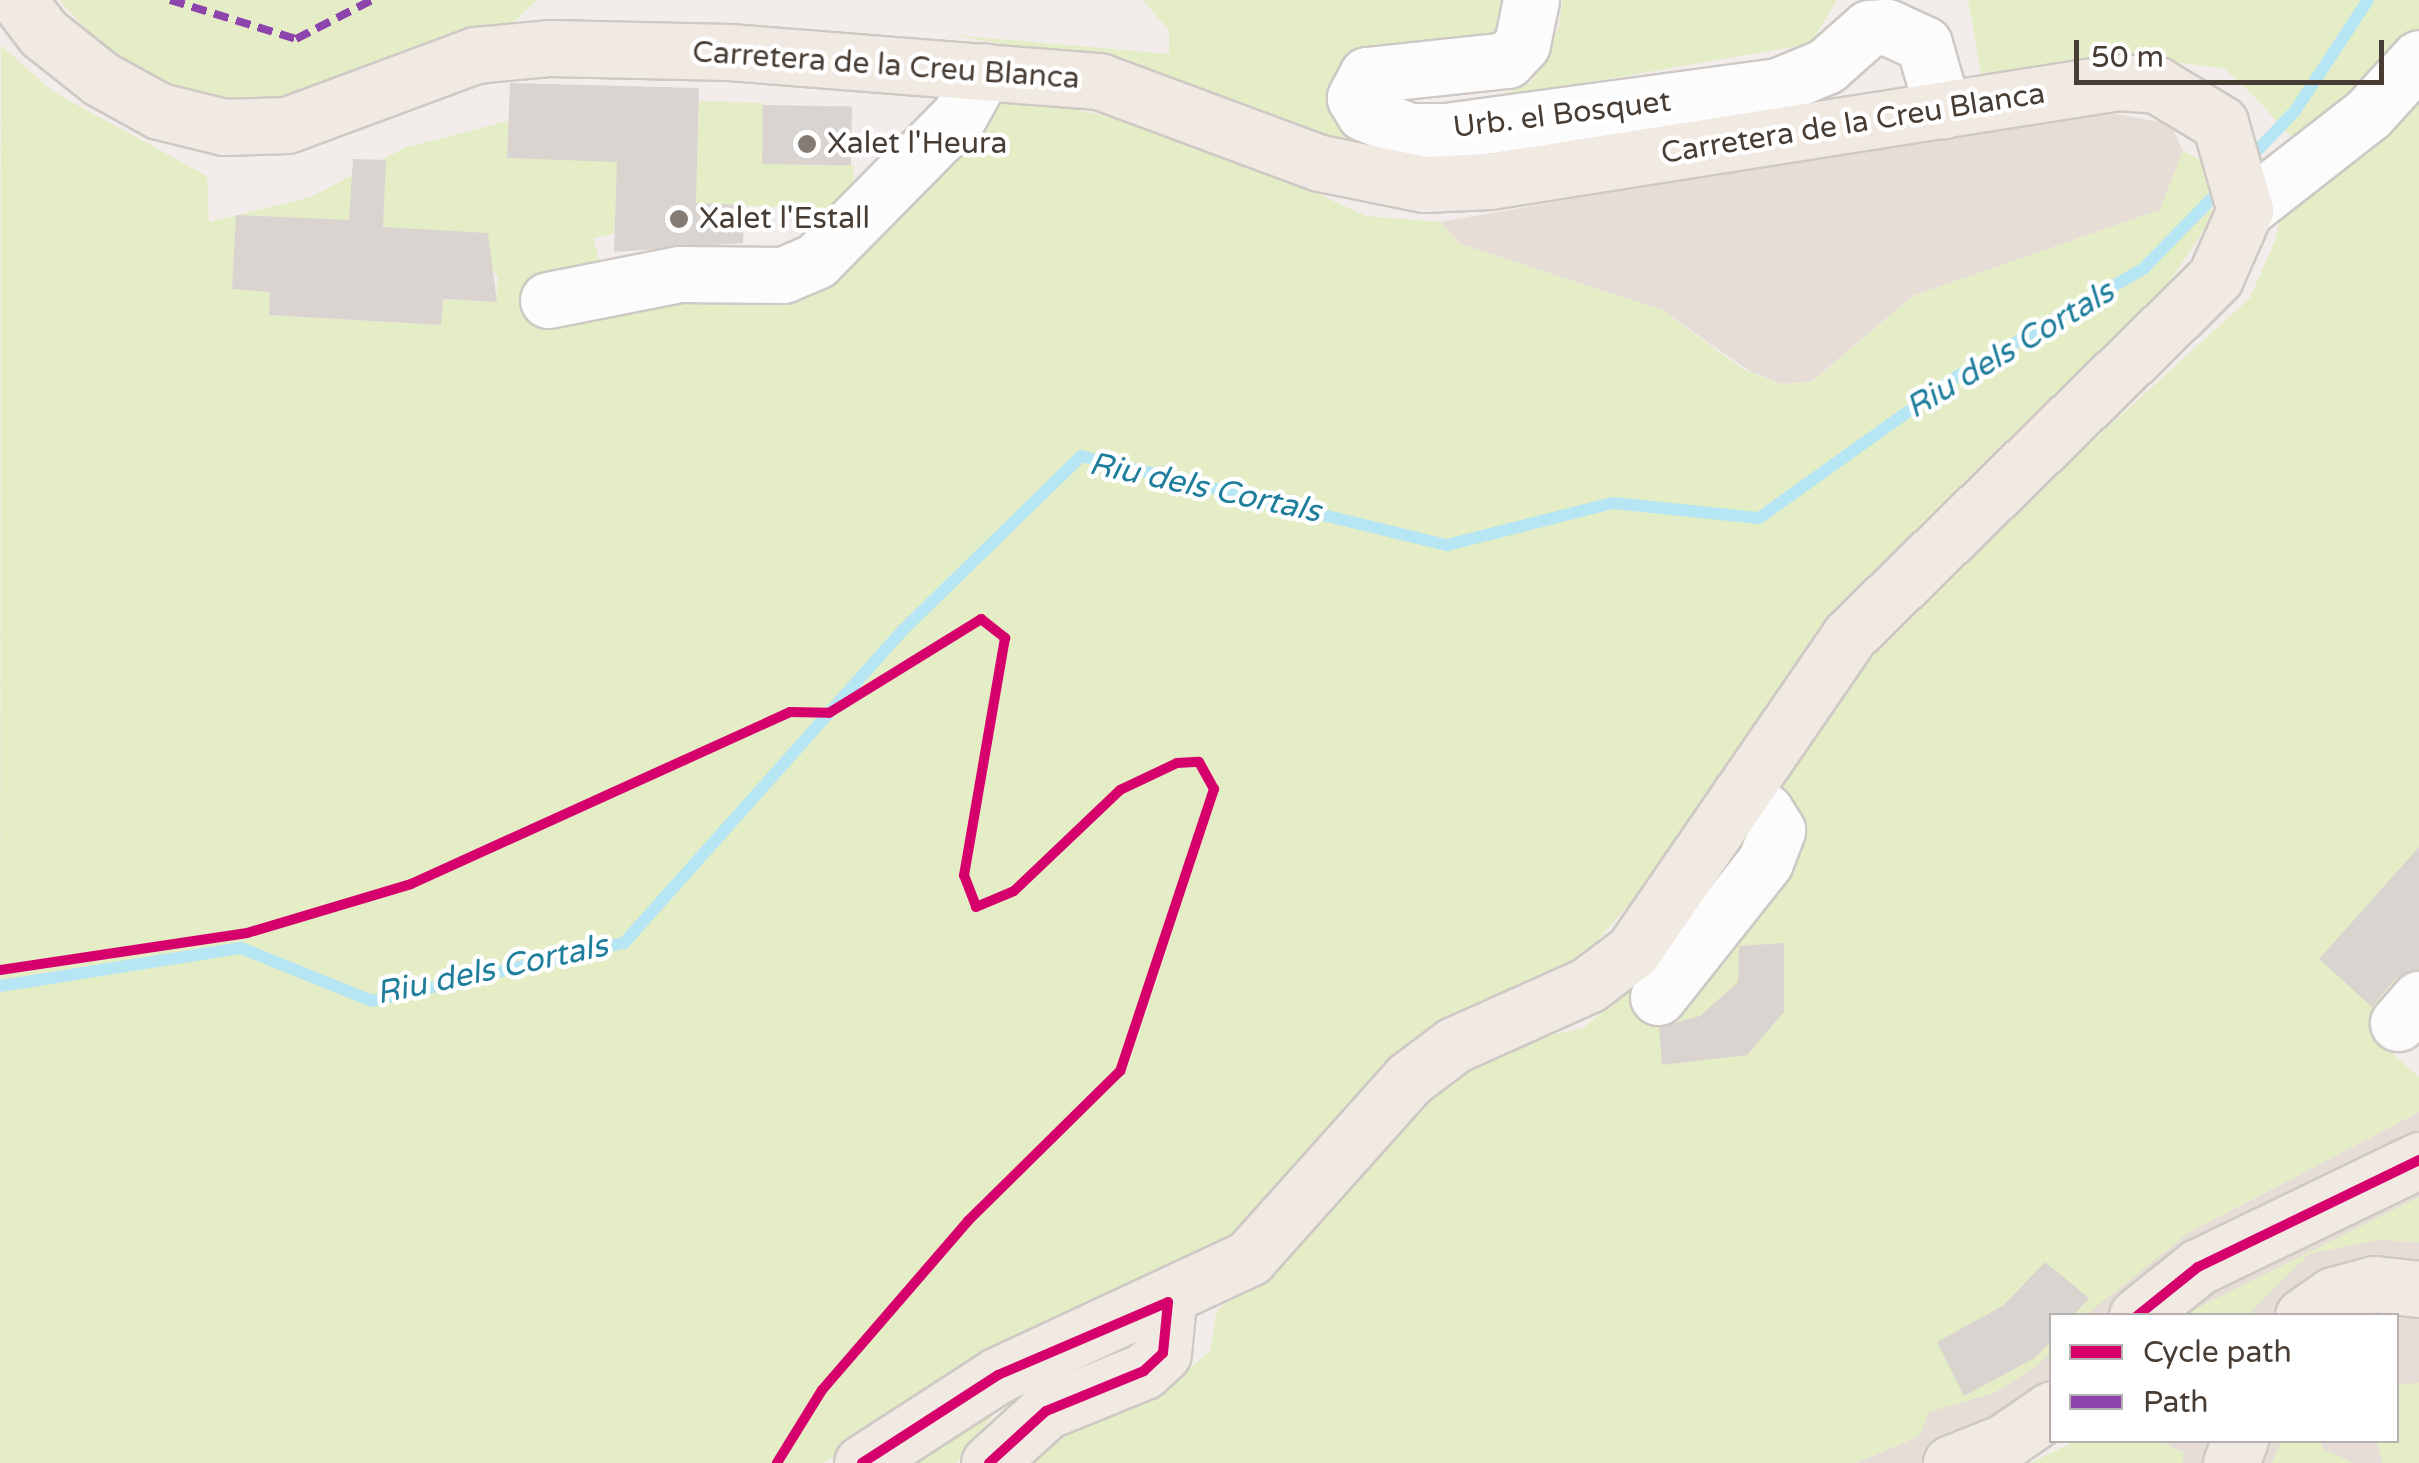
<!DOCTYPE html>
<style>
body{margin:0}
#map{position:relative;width:2419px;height:1463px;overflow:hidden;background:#f2edea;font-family:"Varela Round",sans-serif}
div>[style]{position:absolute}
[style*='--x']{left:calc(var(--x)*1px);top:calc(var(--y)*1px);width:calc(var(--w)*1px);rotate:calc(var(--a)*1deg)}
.residential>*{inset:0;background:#e6ded6}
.green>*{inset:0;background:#e5edc7}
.stream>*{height:12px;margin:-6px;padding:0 6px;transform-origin:6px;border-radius:6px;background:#b6e5f3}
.building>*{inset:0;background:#dad4d0;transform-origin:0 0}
.roads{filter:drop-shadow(2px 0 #cec9c5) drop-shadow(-2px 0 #cec9c5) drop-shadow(0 2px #cec9c5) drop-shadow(0 -2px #cec9c5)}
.minor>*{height:55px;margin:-27.5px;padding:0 27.5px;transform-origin:27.5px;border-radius:27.5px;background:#fdfcfc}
.major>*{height:55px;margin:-27.5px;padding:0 27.5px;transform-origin:27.5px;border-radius:27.5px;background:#f1eae3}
.quiet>*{height:8px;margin-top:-4px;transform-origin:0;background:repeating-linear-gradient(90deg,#8e44ad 0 15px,transparent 0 23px)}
.cycleway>*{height:10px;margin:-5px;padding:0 5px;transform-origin:5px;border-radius:5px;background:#d6006c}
.dots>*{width:28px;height:28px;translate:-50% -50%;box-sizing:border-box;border:5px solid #fff;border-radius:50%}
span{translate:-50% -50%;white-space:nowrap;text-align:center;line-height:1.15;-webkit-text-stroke:9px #fff;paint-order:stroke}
.street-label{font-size:30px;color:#483d34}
.poi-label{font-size:30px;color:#483d34}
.left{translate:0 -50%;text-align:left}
.water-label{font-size:32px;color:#1f7e9c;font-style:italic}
.legend{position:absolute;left:2049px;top:1313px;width:350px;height:130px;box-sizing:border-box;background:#fff;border:2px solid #b6b1ae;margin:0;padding:12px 18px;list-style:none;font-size:30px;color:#483d34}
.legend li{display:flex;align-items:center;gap:20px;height:50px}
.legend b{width:50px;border:2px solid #b6b1ae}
.scale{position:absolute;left:2074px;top:40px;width:310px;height:45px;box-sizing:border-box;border:5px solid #483d34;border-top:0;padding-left:12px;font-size:30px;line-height:35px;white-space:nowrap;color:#483d34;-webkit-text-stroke:8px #fff;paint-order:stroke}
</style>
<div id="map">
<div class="residential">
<i style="clip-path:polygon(2087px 109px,2171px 124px,2183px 151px,2160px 210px,1913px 296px,1811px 382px,1781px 384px,1751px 372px,1662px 310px,1460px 244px,1440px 222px)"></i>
<i style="clip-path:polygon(2419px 1112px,2419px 1463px,2182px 1463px,2184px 1453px,2159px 1441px,2396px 1440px,2396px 1316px,2052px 1316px,2051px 1440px,2000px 1463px,1856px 1463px,1919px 1436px,1916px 1275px,2100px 1299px,2188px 1233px)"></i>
</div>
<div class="green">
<i style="clip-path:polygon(59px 0,537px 0,514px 22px,262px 103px,189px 95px,114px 60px)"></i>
<i style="clip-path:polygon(1143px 0,1507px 0,1502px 35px,1339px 113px,1369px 145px,1360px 157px,1065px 56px,954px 35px,1169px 54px,1169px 31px)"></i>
<i style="clip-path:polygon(1562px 0,1837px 0,1810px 44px,1487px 100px,1532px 82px,1559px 27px)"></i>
<i style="clip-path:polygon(1968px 0,2419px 0,2419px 968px,2380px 1013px,2372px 1035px,2419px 1077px,2419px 1112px,2188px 1233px,2086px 1315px,2052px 1316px,2051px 1352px,2038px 1365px,1994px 1393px,1929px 1412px,1919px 1436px,1856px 1463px,1027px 1463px,1087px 1411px,1187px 1371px,1210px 1351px,1216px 1313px,1392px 1127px,1450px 1078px,1522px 1042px,1583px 1028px,1623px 996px,1712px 885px,1846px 679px,1968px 554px,2250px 298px,2276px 238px,2295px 141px,2254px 96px,2225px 69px,2131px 56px,1982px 81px)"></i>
<i style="clip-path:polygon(evenodd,1px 45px,52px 91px,207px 176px,209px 222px,311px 197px,404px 148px,508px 121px,507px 157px,697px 163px,699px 101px,764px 103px,762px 164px,854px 165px,853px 210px,616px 201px,614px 234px,593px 238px,611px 304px,775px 291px,1001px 93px,1187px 134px,1366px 216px,1440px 222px,1460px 244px,1662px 310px,1744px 370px,1781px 384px,1812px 382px,1913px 296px,2160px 210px,2183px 151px,2205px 162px,2212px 218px,2164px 290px,1571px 971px,1216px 1246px,975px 1360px,824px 1463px,0 1463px,1px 45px,237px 215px,434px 243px,486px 262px,498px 277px,496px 302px,443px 299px,440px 325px,270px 315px,270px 292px,232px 289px,237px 215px)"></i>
<i style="clip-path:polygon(2419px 1197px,2419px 1242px,2377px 1240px,2309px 1254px,2248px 1315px,2181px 1316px)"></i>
<i style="clip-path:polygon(1076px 1369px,995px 1413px,956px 1463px,903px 1463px,967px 1416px)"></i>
<i style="clip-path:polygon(2419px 1383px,2419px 1463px,2383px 1463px,2376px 1441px,2396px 1440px,2397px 1384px)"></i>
<i style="clip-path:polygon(2282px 1440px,2322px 1441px,2322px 1449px,2354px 1463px,2272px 1463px)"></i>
<i style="clip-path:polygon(2076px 1441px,2159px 1441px,2185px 1453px,2182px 1463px,2030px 1463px)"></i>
</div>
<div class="stream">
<i style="--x:2247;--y:161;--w:69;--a:-46.2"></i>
<i style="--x:2295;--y:111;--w:133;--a:-56.7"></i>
<i style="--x:0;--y:986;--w:244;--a:-9"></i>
<i style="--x:241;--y:948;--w:141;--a:22"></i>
<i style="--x:372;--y:1001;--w:259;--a:-13"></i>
<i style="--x:624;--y:943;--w:419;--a:-48.3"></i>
<i style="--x:903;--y:630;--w:249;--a:-44.3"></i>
<i style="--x:1081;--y:456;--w:377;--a:13.7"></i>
<i style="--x:1447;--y:545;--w:171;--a:-14.2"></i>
<i style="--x:1613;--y:503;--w:147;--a:5.9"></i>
<i style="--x:1759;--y:518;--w:248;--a:-35.5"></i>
<i style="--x:1961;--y:374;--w:210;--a:-30"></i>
<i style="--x:2143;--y:269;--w:115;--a:-45.7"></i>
</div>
<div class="building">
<i style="clip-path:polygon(510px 83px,699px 88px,696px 203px,744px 205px,743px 243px,614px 252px,617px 162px,507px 158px)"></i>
<i style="left:763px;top:105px;width:89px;height:59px;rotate:1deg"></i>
<i style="clip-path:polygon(353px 159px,386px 160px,383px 227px,488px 233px,497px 302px,443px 299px,441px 325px,269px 315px,270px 292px,232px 289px,236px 215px,349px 220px)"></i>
<i style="clip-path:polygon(2419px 847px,2419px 969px,2396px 978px,2372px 1007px,2319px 959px)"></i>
<i style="clip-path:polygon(1784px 943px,1784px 1012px,1747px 1055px,1662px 1065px,1659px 1027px,1700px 1016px,1738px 982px,1739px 946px)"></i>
<i style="clip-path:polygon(2045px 1262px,2089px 1298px,2073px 1316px,2052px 1316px,2052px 1340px,2035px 1358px,1964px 1396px,1937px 1342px,2004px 1305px)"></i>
</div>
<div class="roads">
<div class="minor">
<i style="--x:1531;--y:0;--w:45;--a:101.6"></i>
<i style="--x:1522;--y:44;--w:22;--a:133"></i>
<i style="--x:1507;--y:60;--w:141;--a:173.9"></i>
<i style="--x:1367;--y:75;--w:26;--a:118"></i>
<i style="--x:1355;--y:98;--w:17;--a:59"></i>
<i style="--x:1364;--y:113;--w:48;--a:21.8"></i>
<i style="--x:1409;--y:131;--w:37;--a:0"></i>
<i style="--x:1446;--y:131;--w:335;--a:-7.7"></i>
<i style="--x:1778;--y:86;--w:52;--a:-22.6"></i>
<i style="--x:1826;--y:66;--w:57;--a:-41.5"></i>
<i style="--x:1869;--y:28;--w:18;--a:-3"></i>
<i style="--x:1887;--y:27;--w:41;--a:24.7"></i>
<i style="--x:1924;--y:44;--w:69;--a:73.9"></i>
<i style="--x:2245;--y:210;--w:157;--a:-38"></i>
<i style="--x:2369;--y:113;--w:74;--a:-47.7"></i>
<i style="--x:548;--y:300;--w:134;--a:-11.2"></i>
<i style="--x:679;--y:274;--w:104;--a:0.6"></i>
<i style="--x:783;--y:275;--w:36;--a:-23"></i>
<i style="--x:816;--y:261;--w:204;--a:-45.4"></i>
<i style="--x:959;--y:116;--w:51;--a:-60.9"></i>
<i style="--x:1658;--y:997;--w:172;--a:-51.6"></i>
<i style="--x:1765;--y:862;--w:34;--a:-69"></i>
<i style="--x:1777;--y:830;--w:22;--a:-122"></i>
<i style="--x:1765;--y:811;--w:30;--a:-147"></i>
<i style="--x:2398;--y:1023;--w:32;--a:-49"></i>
</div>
<div class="major">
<i style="--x:18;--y:0;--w:41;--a:52.9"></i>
<i style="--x:43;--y:33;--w:74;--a:38.4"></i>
<i style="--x:101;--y:79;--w:66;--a:28.9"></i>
<i style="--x:159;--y:111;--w:67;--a:13.8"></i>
<i style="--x:224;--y:127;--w:63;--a:-1.8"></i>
<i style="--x:287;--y:125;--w:201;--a:-20.4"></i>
<i style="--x:475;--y:55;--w:76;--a:-5.3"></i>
<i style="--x:551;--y:48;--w:178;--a:1.3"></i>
<i style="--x:729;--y:52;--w:371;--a:4.5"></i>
<i style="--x:1099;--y:81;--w:236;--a:20.4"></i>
<i style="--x:1320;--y:163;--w:106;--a:11.4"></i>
<i style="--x:1424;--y:184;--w:65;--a:-2.6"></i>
<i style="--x:1489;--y:181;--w:637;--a:-8.94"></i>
<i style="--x:2118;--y:82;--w:39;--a:4"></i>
<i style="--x:2157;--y:85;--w:74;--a:31.1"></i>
<i style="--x:2220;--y:123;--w:91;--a:74"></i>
<i style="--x:2245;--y:210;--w:74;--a:113.8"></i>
<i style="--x:2215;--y:278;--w:511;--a:135.63"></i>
<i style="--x:1850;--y:635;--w:383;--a:124.5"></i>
<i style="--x:1633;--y:951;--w:56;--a:142.9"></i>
<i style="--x:1588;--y:985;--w:147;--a:155.9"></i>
<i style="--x:1454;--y:1045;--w:56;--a:142.9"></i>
<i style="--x:1409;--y:1079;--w:240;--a:131.8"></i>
<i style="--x:1249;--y:1258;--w:277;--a:155"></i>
<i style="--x:998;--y:1375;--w:162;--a:147.1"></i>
<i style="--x:2137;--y:1316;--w:78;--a:-38.8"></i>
<i style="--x:2198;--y:1267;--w:246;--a:-25.8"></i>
<i style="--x:2303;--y:1316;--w:37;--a:-35"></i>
<i style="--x:2333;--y:1295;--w:42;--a:-15"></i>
<i style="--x:2374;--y:1284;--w:45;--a:6.3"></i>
<i style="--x:989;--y:1463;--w:77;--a:-42.4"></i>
<i style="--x:1046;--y:1411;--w:106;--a:-22.2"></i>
<i style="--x:1144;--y:1371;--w:26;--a:-43"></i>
<i style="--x:1163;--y:1353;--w:51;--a:-84.4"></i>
<i style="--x:1951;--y:1463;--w:57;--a:-21.6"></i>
<i style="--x:2004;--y:1442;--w:58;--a:-34.5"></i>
<i style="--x:2231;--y:1463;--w:25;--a:-69"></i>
</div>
</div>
<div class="quiet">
<i style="--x:170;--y:0;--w:132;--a:17.2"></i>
<i style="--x:296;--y:39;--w:85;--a:-27.2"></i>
</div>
<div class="cycleway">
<i style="--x:0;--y:970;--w:250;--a:-8.5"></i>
<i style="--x:247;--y:933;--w:171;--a:-16.6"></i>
<i style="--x:411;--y:884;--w:416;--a:-24.4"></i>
<i style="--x:790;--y:712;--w:39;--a:1"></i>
<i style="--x:829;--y:713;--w:179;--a:-31.7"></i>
<i style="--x:981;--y:619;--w:31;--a:38"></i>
<i style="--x:1005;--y:638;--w:241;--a:99.8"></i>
<i style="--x:964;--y:875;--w:34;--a:69"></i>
<i style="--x:976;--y:907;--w:41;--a:-22.8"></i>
<i style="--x:1014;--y:891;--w:146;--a:-43.6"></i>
<i style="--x:1120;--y:790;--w:63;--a:-25.3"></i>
<i style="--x:1177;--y:763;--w:22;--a:-3"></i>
<i style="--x:1199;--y:762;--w:31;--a:61"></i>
<i style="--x:1214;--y:789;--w:297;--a:108.4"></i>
<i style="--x:1120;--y:1071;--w:214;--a:135.4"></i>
<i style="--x:968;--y:1221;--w:223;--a:130.8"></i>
<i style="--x:822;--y:1390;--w:86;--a:121.7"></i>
<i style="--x:2137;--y:1316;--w:78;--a:-38.8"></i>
<i style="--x:2198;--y:1267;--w:246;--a:-25.8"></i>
<i style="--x:862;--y:1463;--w:162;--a:-32.9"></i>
<i style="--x:998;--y:1375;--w:185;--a:-23.2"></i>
<i style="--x:1168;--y:1302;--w:51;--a:95.6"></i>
<i style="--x:1163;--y:1353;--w:26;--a:137"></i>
<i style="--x:1144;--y:1371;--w:106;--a:157.8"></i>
<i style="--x:1046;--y:1411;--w:77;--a:137.6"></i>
</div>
<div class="dots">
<i style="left:807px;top:144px;background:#847b74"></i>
<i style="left:679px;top:219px;background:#847b74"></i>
</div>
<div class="street-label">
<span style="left:886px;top:66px;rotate:4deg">Carretera de la Creu Blanca</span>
<span style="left:1562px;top:115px;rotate:-7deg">Urb. el Bosquet</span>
<span style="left:1853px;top:124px;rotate:-9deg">Carretera de la Creu Blanca</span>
</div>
<div class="poi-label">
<span class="left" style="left:827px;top:144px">Xalet l'Heura</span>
<span class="left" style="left:699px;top:219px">Xalet l'Estall</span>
</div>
<div class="water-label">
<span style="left:2010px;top:350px;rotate:-31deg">Riu dels Cortals</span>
<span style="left:1205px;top:488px;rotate:12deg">Riu dels Cortals</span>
<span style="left:492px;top:970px;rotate:-12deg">Riu dels Cortals</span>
</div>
<ul class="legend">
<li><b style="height:12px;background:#d6006c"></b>Cycle path</li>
<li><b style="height:12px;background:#8e44ad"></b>Path</li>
</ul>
<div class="scale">50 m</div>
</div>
